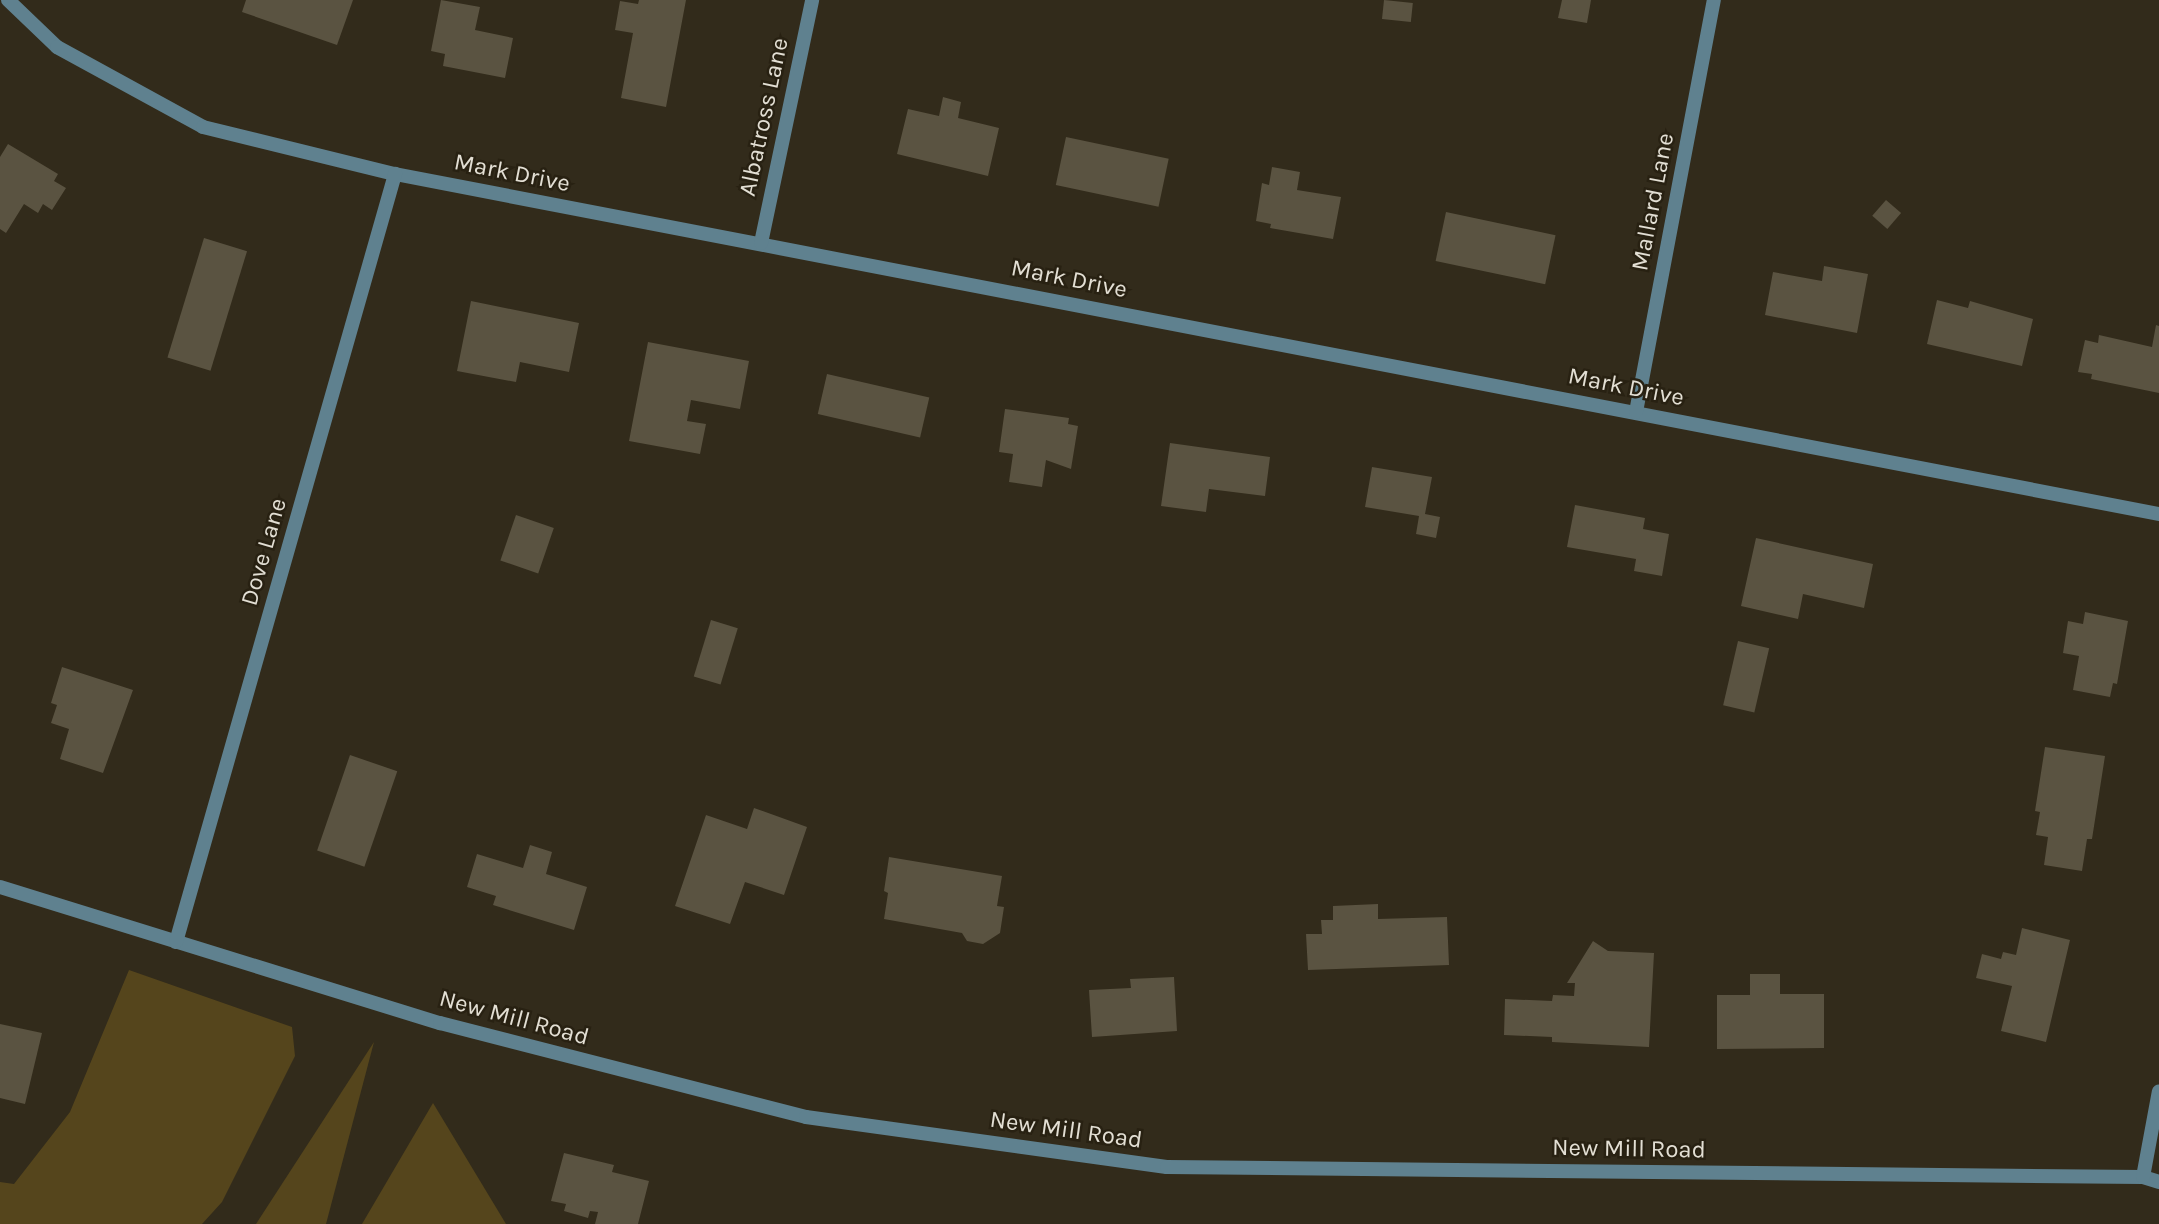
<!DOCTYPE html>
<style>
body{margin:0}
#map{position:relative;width:2159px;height:1224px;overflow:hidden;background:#322b1b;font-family:Karla,sans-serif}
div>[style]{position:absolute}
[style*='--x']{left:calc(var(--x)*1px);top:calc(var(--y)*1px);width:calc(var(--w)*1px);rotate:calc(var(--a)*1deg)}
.green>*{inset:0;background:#55451c}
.building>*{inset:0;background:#5a5341;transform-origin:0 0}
.street>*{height:14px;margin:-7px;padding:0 7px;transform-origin:7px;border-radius:7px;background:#5f818f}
span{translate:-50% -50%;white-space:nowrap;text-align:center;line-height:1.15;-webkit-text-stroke:5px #282112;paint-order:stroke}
.street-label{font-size:24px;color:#e3dfd4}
</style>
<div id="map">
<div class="green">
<i style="clip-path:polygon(129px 970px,292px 1027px,295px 1056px,222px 1202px,202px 1224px,0 1224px,0 1182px,14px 1184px,70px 1112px)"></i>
<i style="clip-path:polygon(374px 1042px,326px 1224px,256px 1224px)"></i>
<i style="clip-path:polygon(433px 1103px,506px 1224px,362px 1224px)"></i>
</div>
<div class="building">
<i style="clip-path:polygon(246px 0,353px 0,337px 45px,242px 12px)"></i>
<i style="clip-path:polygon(441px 0,480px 7px,475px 30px,513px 38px,505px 78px,443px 66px,445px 54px,431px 51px)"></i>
<i style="clip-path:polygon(639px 0,686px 0,666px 107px,621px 98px,633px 33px,615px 30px,620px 1px,638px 4px)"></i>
<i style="left:1384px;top:0;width:29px;height:19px;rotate:6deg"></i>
<i style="clip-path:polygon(1562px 0,1591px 0,1587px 23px,1558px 18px)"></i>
<i style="clip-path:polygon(943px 97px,961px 102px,958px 118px,999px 128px,988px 176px,897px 154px,908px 109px,939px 116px)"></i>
<i style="left:1066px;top:137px;width:105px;height:49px;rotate:12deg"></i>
<i style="clip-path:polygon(8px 144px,58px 174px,54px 181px,66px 188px,52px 210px,43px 204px,38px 213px,24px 204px,6px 233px,0 229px,0 157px)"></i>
<i style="clip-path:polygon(1272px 167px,1300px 172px,1297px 190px,1341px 197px,1333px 239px,1270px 228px,1271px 224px,1256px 221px,1262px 183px,1269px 185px)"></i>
<i style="left:1886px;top:200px;width:20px;height:21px;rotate:41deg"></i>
<i style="left:1446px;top:212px;width:112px;height:50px;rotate:12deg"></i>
<i style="left:204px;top:238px;width:45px;height:125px;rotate:17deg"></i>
<i style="clip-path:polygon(1824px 266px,1868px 274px,1857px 333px,1765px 315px,1773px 272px,1822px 281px)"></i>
<i style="clip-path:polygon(1937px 300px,1968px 308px,1970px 301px,2033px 319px,2022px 366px,1927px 344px)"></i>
<i style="clip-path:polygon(471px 301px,579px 323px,569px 372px,520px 362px,516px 382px,457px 371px)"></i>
<i style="clip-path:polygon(2156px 325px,2159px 326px,2159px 393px,2091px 379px,2092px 374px,2078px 372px,2085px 340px,2098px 343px,2099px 335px,2152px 347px)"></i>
<i style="clip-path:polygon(648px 342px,749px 361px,740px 409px,691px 400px,687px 421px,706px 424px,700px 454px,629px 441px)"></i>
<i style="left:827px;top:374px;width:105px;height:41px;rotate:13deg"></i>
<i style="clip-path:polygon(1005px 409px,1069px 418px,1068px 424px,1078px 426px,1071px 469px,1046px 460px,1042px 487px,1009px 482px,1013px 454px,999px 452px)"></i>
<i style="clip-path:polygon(1170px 443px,1270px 457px,1265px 496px,1209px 489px,1206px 512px,1161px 506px)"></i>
<i style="clip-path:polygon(1372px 467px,1432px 477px,1425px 514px,1440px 517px,1436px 538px,1416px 534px,1419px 516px,1365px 507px)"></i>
<i style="clip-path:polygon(1575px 505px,1645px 518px,1643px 529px,1669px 534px,1662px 576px,1634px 571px,1636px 559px,1567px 547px)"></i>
<i style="left:516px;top:515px;width:40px;height:48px;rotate:19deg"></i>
<i style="clip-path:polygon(1756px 538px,1873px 564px,1864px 608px,1803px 594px,1798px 619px,1741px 606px)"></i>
<i style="clip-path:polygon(2085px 612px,2128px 621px,2117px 684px,2113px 683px,2110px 697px,2073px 690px,2079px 656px,2063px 653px,2068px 621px,2083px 624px)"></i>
<i style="left:711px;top:620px;width:28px;height:59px;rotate:17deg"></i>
<i style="left:1738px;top:641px;width:32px;height:66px;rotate:13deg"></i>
<i style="clip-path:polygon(62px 667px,133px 690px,103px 773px,60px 759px,69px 729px,51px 723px,57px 705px,51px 703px)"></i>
<i style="clip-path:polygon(2045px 747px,2105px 756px,2092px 839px,2087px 839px,2082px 871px,2044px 865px,2048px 837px,2036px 835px,2040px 812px,2035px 811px)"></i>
<i style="left:350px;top:755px;width:50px;height:101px;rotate:19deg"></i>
<i style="clip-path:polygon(754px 808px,807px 827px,784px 895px,745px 882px,730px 924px,675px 906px,706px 815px,747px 829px)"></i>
<i style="clip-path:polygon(530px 845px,552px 852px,546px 874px,587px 887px,574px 930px,493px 905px,496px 896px,467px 887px,477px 854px,523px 868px)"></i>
<i style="clip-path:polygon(889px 857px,1002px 876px,997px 906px,1004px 907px,1000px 933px,983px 944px,967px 941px,962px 933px,884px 919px,888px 893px,884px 891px)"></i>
<i style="clip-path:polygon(1378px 904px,1378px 919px,1447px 917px,1449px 965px,1308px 970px,1306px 934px,1322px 934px,1321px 920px,1333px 920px,1333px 906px)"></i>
<i style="clip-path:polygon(2022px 928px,2070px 940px,2046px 1042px,2001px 1031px,2012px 986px,1976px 978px,1982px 954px,2001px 959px,2003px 952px,2016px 955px)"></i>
<i style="clip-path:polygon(1593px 941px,1608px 951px,1654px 953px,1649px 1047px,1552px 1042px,1552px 1037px,1504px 1035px,1505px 999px,1552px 1001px,1553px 995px,1574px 996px,1575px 983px,1567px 983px)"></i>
<i style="clip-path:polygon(1750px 974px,1780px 974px,1780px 994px,1824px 994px,1824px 1048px,1717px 1049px,1717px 995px,1750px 995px)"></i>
<i style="clip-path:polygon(1174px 977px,1177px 1031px,1092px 1037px,1089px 990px,1131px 988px,1130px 979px)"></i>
<i style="clip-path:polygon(0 1024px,42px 1033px,25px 1104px,0 1098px)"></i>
<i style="clip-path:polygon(564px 1153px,614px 1165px,612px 1172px,649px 1181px,638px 1224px,595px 1224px,598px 1212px,590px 1211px,588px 1218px,564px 1211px,566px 1204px,551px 1201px)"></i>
</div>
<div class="street">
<i style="--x:8;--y:0;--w:68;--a:43.8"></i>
<i style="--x:57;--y:47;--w:166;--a:28.7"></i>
<i style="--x:203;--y:127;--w:198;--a:13.8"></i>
<i style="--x:395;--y:174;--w:1796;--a:10.91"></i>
<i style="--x:761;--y:243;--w:248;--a:-78.1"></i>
<i style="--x:1636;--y:412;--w:419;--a:-79.3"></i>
<i style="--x:0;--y:887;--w:461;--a:17.2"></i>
<i style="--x:440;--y:1023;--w:378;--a:14.4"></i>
<i style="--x:806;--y:1117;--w:364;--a:7.9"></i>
<i style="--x:1167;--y:1167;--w:976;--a:0.59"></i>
<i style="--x:2143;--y:1177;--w:17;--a:17"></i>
<i style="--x:176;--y:942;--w:799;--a:-74.08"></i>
<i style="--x:2143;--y:1177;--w:87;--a:-79.5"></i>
</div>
<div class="street-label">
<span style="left:764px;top:117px;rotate:-78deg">Albatross Lane</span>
<span style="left:512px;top:173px;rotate:11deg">Mark Drive</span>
<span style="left:1653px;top:202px;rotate:-79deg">Mallard Lane</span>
<span style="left:1069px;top:279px;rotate:11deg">Mark Drive</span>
<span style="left:1626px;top:387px;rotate:11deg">Mark Drive</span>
<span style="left:264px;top:552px;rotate:-74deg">Dove Lane</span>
<span style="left:514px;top:1018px;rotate:15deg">New Mill Road</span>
<span style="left:1066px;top:1130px;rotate:8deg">New Mill Road</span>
<span style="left:1629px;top:1149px;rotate:1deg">New Mill Road</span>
</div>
</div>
